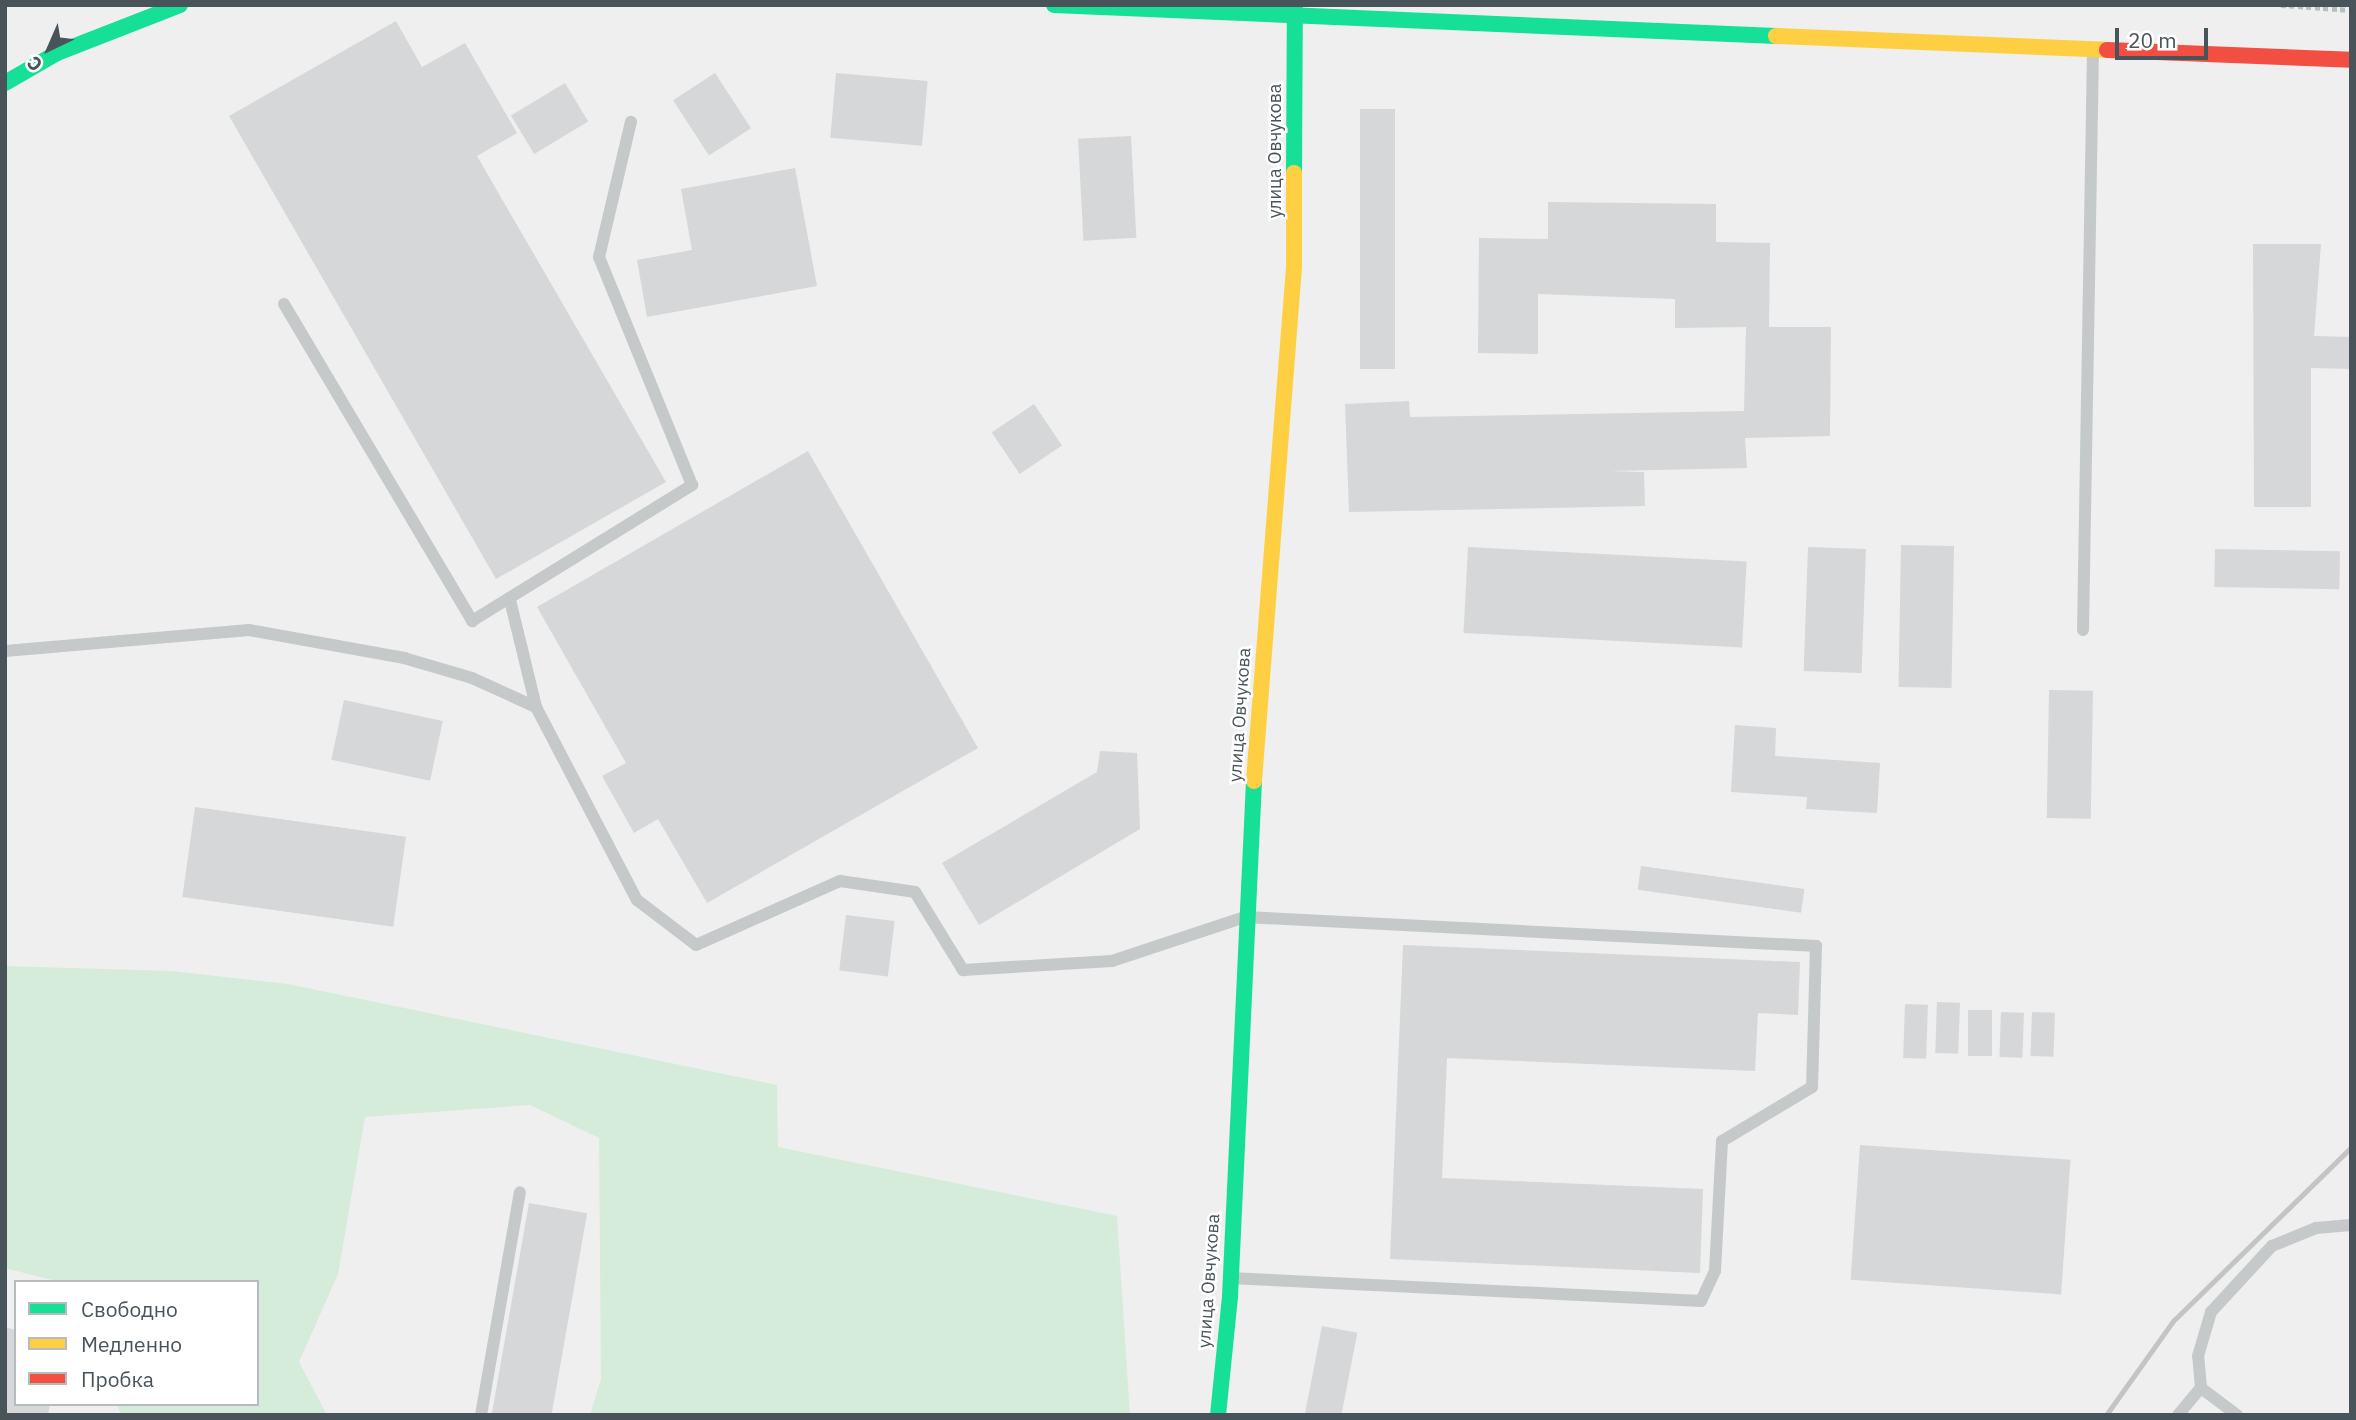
<!DOCTYPE html>
<meta charset="utf-8">
<style>
body{margin:0}
#map{position:relative;width:2356px;height:1420px;overflow:hidden;background:#efefef;font-family:"IBM Plex Sans",sans-serif}
div>[style]{position:absolute}
[style*='--x']{left:calc(var(--x)*1px);top:calc(var(--y)*1px);width:calc(var(--w)*1px);rotate:calc(var(--a)*1deg)}
.green>*{inset:0;background:#d5ecda}
.building>*{inset:0;background:#d5d7d8;transform-origin:0 0}
.path>*{height:4.5px;margin-top:-2.25px;transform-origin:0;background:repeating-linear-gradient(90deg,#b6c1bc 0 5px,transparent 0 8.5px)}
.lane>*{height:12px;margin:-6px;padding:0 6px;transform-origin:6px;border-radius:6px;background:#c6c9ca}
.fast>*{height:16px;margin:-8px;padding:0 8px;transform-origin:8px;border-radius:8px;background:#16e098}
.slow>*{height:16px;margin:-8px;padding:0 8px;transform-origin:8px;border-radius:8px;background:#ffcf43}
.jam>*{height:16px;margin:-8px;padding:0 8px;transform-origin:8px;border-radius:8px;background:#f24e42}
.rail>*{height:5px;margin:-2.5px;padding:0 2.5px;transform-origin:2.5px;border-radius:2.5px;background:#c2c4c5}
span{translate:-50% -50%;white-space:nowrap;text-align:center;line-height:1.15;-webkit-text-stroke:5px #fff;paint-order:stroke}
.street-label{font-size:18px;color:#485459}
.frame{position:absolute;inset:0;border:7px solid #485459;pointer-events:none}
.legend{position:absolute;left:14px;top:1280px;width:245px;height:126px;box-sizing:border-box;background:#fff;border:2px solid #b6bbbd;margin:0;padding:9px 12px;list-style:none;font-size:21px;color:#485459}
.legend li{display:flex;align-items:center;gap:14px;height:35px}
.legend b{width:35px;border:2px solid #b6bbbd}
.north{position:absolute;left:14px;top:14px;width:70px;height:70px;-webkit-text-stroke:5px #fff;paint-order:stroke;rotate:224deg;font-size:19px;font-weight:700;line-height:28px;text-align:center;color:#485459}
.north::after{content:'';display:block;margin:auto;width:24px;height:32px;background:#485459;clip-path:polygon(50% 0,100% 100%,50% 72%,0 100%)}
.scale{position:absolute;left:2115px;top:28px;width:93px;height:32px;box-sizing:border-box;border:4px solid #485459;border-top:0;padding-left:9px;font-size:21px;line-height:24px;white-space:nowrap;color:#485459;-webkit-text-stroke:5px #fff;paint-order:stroke}
</style>
<div id="map">
<div class="green">
<i style="clip-path:polygon(5px 966px,172px 971px,288px 984px,777px 1085px,778px 1147px,1117px 1216px,1130px 1415px,590px 1415px,601px 1379px,599px 1138px,530px 1105px,365px 1117px,338px 1274px,299px 1362px,327px 1415px,121px 1415px,117px 1404px,257px 1404px,257px 1282px,60px 1282px,5px 1268px)"></i>
</div>
<div class="building">
<i style="clip-path:polygon(396px 21px,422px 67px,465px 43px,517px 133px,477px 156px,666px 482px,496px 579px,229px 116px)"></i>
<i style="left:715px;top:73px;width:66px;height:50px;rotate:57deg"></i>
<i style="left:836px;top:73px;width:92px;height:65px;rotate:5deg"></i>
<i style="left:565px;top:83px;width:45px;height:63px;rotate:59deg"></i>
<i style="left:1360px;top:109px;width:35px;height:260px"></i>
<i style="left:1131px;top:136px;width:102px;height:53px;rotate:87deg"></i>
<i style="clip-path:polygon(795px 168px,817px 286px,647px 317px,637px 260px,692px 250px,681px 189px)"></i>
<i style="clip-path:polygon(1548px 202px,1716px 204px,1716px 242px,1770px 243px,1769px 327px,1831px 327px,1830px 436px,1745px 438px,1747px 468px,1609px 471px,1644px 472px,1645px 506px,1349px 512px,1345px 404px,1409px 401px,1410px 417px,1744px 411px,1746px 327px,1675px 328px,1675px 299px,1538px 294px,1538px 354px,1478px 353px,1479px 238px,1548px 239px)"></i>
<i style="clip-path:polygon(2253px 244px,2321px 244px,2314px 336px,2351px 337px,2351px 369px,2311px 368px,2311px 507px,2254px 507px)"></i>
<i style="left:1034px;top:404px;width:50px;height:51px;rotate:56deg"></i>
<i style="clip-path:polygon(808px 451px,978px 748px,707px 903px,658px 819px,634px 833px,602px 776px,626px 763px,537px 607px)"></i>
<i style="left:1901px;top:545px;width:53px;height:142px;rotate:1deg"></i>
<i style="left:1468px;top:547px;width:279px;height:86px;rotate:3deg"></i>
<i style="left:1808px;top:547px;width:58px;height:124px;rotate:2deg"></i>
<i style="left:2215px;top:549px;width:125px;height:38px;rotate:1deg"></i>
<i style="left:2049px;top:690px;width:44px;height:128px;rotate:1deg"></i>
<i style="left:344px;top:700px;width:101px;height:61px;rotate:12deg"></i>
<i style="clip-path:polygon(1735px 725px,1776px 728px,1775px 756px,1880px 763px,1877px 813px,1806px 809px,1807px 797px,1731px 792px)"></i>
<i style="clip-path:polygon(1100px 751px,1137px 753px,1140px 829px,979px 925px,942px 863px,1097px 772px)"></i>
<i style="left:195px;top:807px;width:213px;height:91px;rotate:8deg"></i>
<i style="left:1641px;top:866px;width:165px;height:24px;rotate:8deg"></i>
<i style="left:846px;top:915px;width:49px;height:56px;rotate:7deg"></i>
<i style="clip-path:polygon(1403px 945px,1800px 962px,1798px 1015px,1758px 1013px,1755px 1071px,1447px 1058px,1442px 1178px,1703px 1189px,1700px 1273px,1390px 1259px)"></i>
<i style="left:1937px;top:1002px;width:23px;height:51px;rotate:2deg"></i>
<i style="left:1905px;top:1004px;width:23px;height:54px;rotate:2deg"></i>
<i style="left:1968px;top:1010px;width:24px;height:46px"></i>
<i style="left:2001px;top:1012px;width:23px;height:45px;rotate:2deg"></i>
<i style="left:2032px;top:1012px;width:23px;height:44px;rotate:2deg"></i>
<i style="left:1860px;top:1145px;width:211px;height:135px;rotate:4deg"></i>
<i style="left:529px;top:1203px;width:59px;height:215px;rotate:10deg"></i>
<i style="left:1322px;top:1326px;width:36px;height:91px;rotate:11deg"></i>
<i style="clip-path:polygon(5px 1327px,16px 1330px,16px 1404px,50px 1404px,48px 1415px,5px 1415px)"></i>
</div>
<div class="path">
<i style="--x:2281;--y:5;--w:70;--a:4.1"></i>
</div>
<div class="lane">
<i style="--x:284;--y:304;--w:369;--a:59.3"></i>
<i style="--x:472;--y:621;--w:259;--a:-31.7"></i>
<i style="--x:692;--y:485;--w:246;--a:-112.2"></i>
<i style="--x:599;--y:257;--w:139;--a:-76.7"></i>
<i style="--x:510;--y:600;--w:110;--a:76.3"></i>
<i style="--x:2083;--y:630;--w:576;--a:-89.01"></i>
<i style="--x:5;--y:651;--w:245;--a:-4.9"></i>
<i style="--x:249;--y:630;--w:158;--a:10.2"></i>
<i style="--x:404;--y:658;--w:71;--a:16.4"></i>
<i style="--x:472;--y:678;--w:70;--a:24.4"></i>
<i style="--x:536;--y:707;--w:218;--a:62.4"></i>
<i style="--x:637;--y:900;--w:74;--a:37.3"></i>
<i style="--x:696;--y:945;--w:158;--a:-24"></i>
<i style="--x:840;--y:881;--w:76;--a:8.3"></i>
<i style="--x:915;--y:892;--w:92;--a:58.4"></i>
<i style="--x:963;--y:970;--w:149;--a:-3.5"></i>
<i style="--x:1112;--y:961;--w:140;--a:-18.3"></i>
<i style="--x:1245;--y:917;--w:572;--a:2.91"></i>
<i style="--x:1816;--y:946;--w:141;--a:91.6"></i>
<i style="--x:1812;--y:1087;--w:105;--a:149"></i>
<i style="--x:1722;--y:1141;--w:130;--a:93.1"></i>
<i style="--x:1715;--y:1271;--w:33;--a:115"></i>
<i style="--x:1701;--y:1301;--w:467;--a:-177.2"></i>
<i style="--x:481;--y:1415;--w:226;--a:-80.1"></i>
<i style="--x:2178;--y:1415;--w:35;--a:-50"></i>
<i style="--x:2237;--y:1415;--w:45;--a:-143.1"></i>
<i style="--x:2201;--y:1388;--w:32;--a:-95"></i>
<i style="--x:2198;--y:1356;--w:46;--a:-73.5"></i>
<i style="--x:2211;--y:1312;--w:90;--a:-47.3"></i>
<i style="--x:2272;--y:1246;--w:48;--a:-22.2"></i>
<i style="--x:2316;--y:1228;--w:35;--a:-5"></i>
</div>
<div class="fast">
<i style="--x:1054;--y:5;--w:723;--a:2.46"></i>
<i style="--x:5;--y:83;--w:60;--a:-30"></i>
<i style="--x:57;--y:53;--w:132;--a:-21.3"></i>
<i style="--x:1294;--y:173;--w:168;--a:-89.7"></i>
<i style="--x:1218;--y:1415;--w:120;--a:-84.2"></i>
<i style="--x:1230;--y:1296;--w:516;--a:-87.33"></i>
</div>
<div class="slow">
<i style="--x:1776;--y:36;--w:331;--a:2.4"></i>
<i style="--x:1254;--y:781;--w:516;--a:-85.55"></i>
<i style="--x:1294;--y:267;--w:94;--a:-90"></i>
</div>
<div class="jam">
<i style="--x:2107;--y:50;--w:244;--a:2.3"></i>
</div>
<div class="rail">
<i style="--x:2106;--y:1415;--w:115;--a:-54.5"></i>
<i style="--x:2173;--y:1321;--w:249;--a:-44.3"></i>
</div>
<div class="street-label">
<span style="left:1275px;top:151px;rotate:-90deg">улица Овчукова</span>
<span style="left:1240px;top:715px;rotate:-86deg">улица Овчукова</span>
<span style="left:1209px;top:1281px;rotate:-86deg">улица Овчукова</span>
</div>
<div class="frame"></div>
<ul class="legend">
<li><b style="height:9px;background:#16e098"></b>Свободно</li>
<li><b style="height:9px;background:#ffcf43"></b>Медленно</li>
<li><b style="height:9px;background:#f24e42"></b>Пробка</li>
</ul>
<div class="north">С</div>
<div class="scale">20 m</div>
</div>
